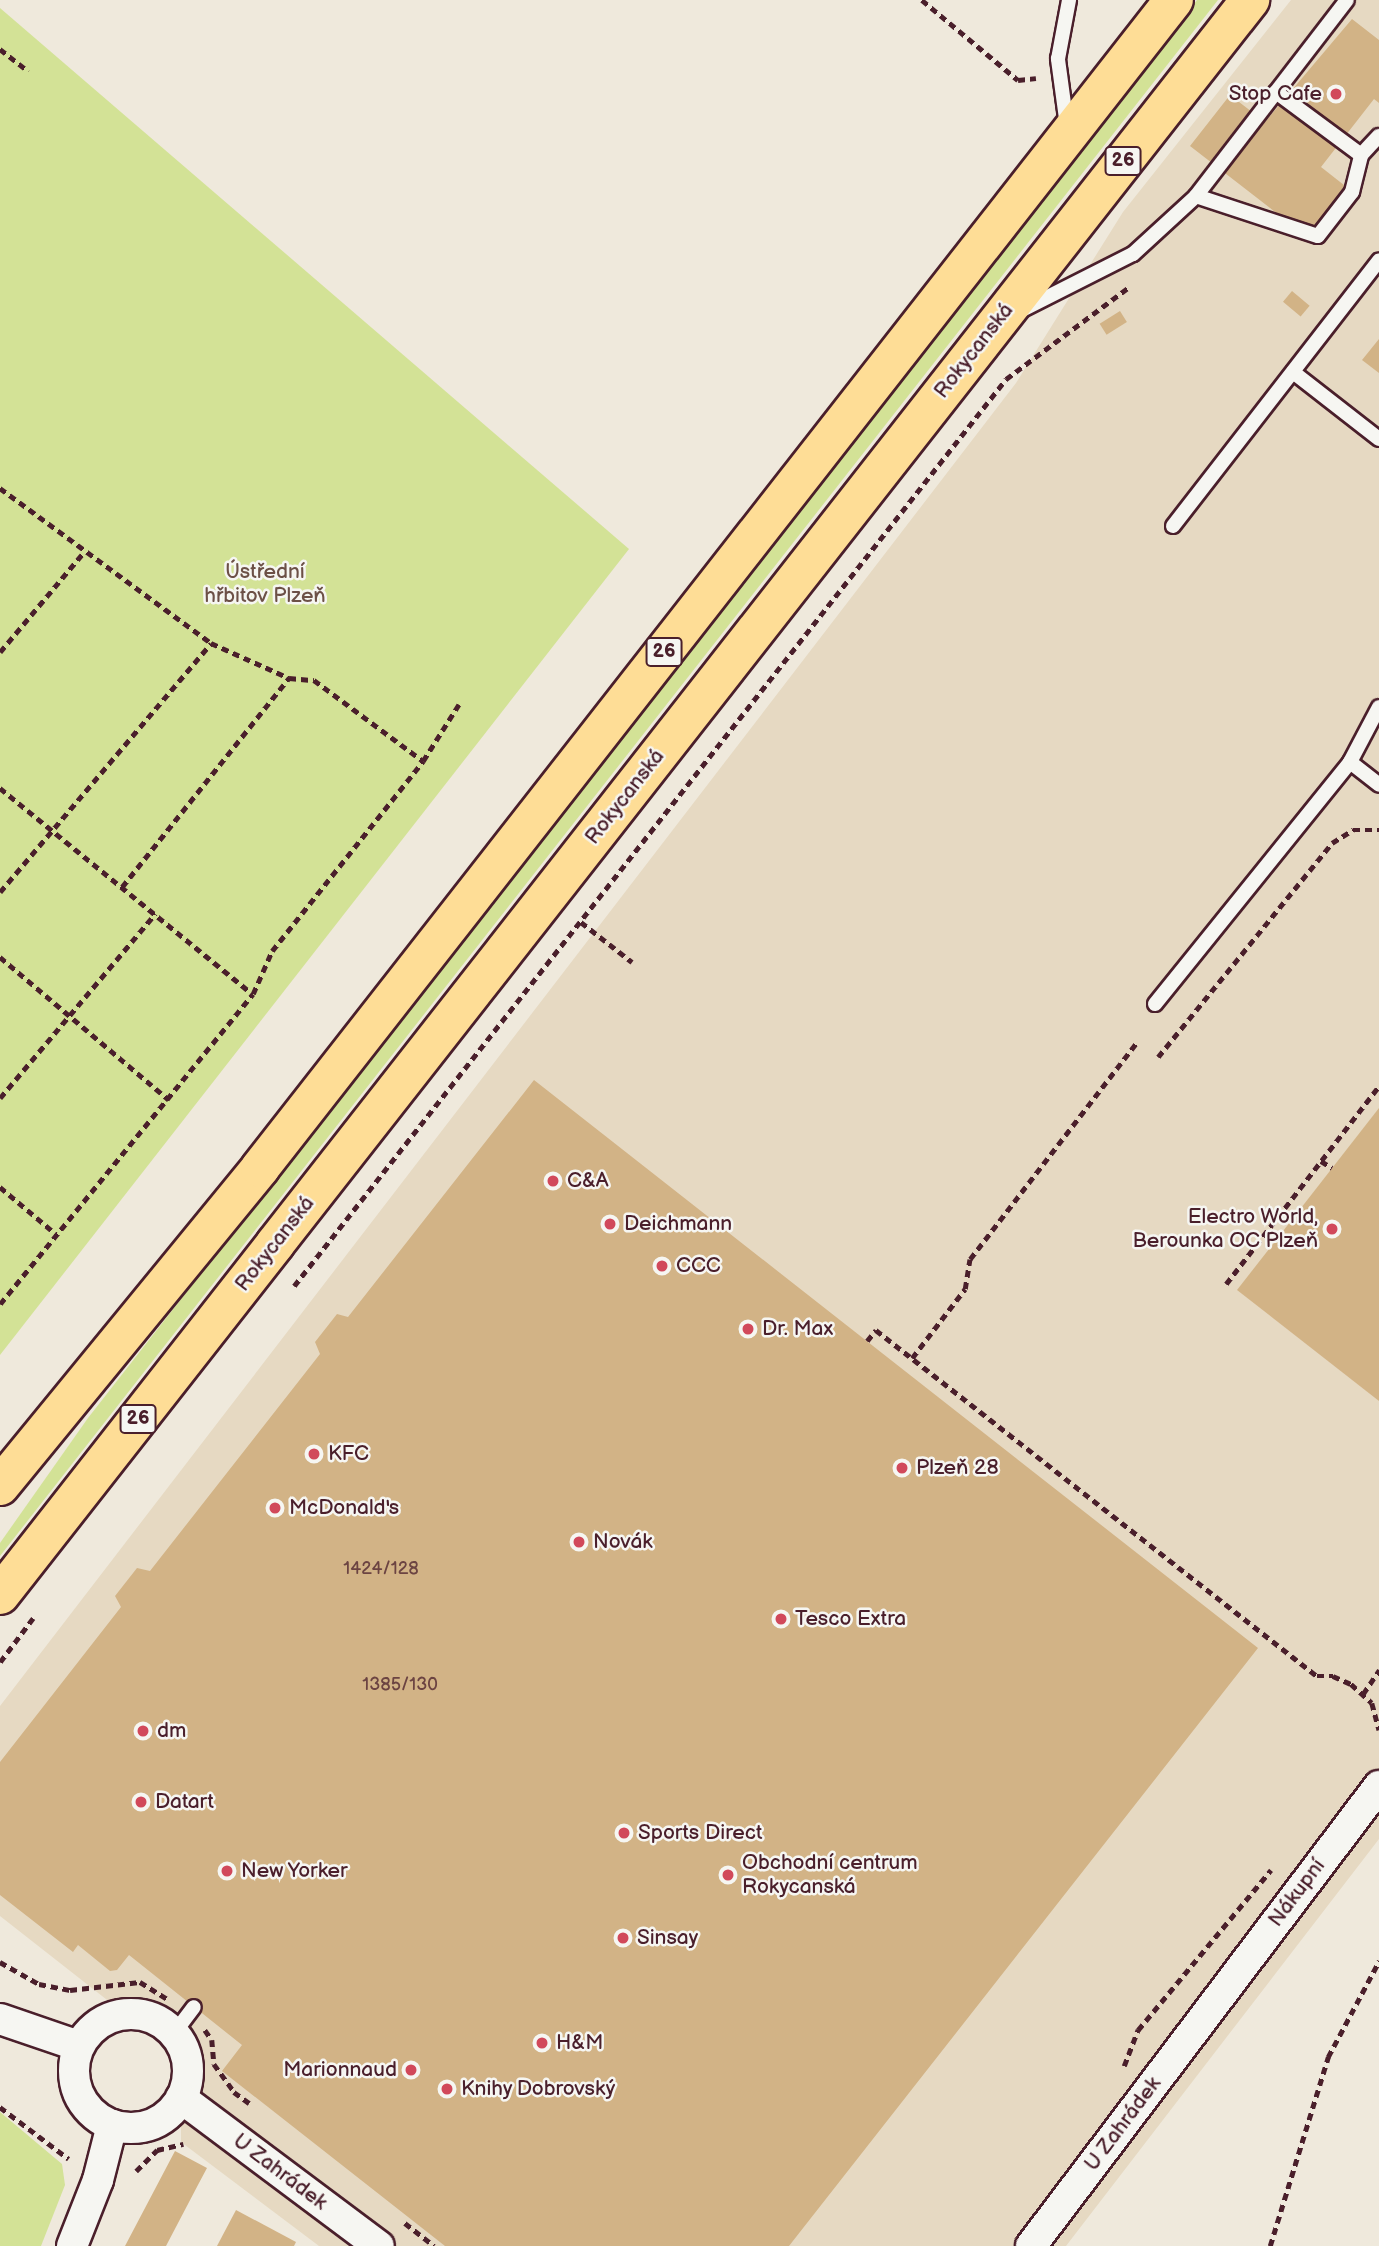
<!DOCTYPE html>
<meta charset="utf-8">
<style>
body{margin:0}
#map{position:relative;width:1379px;height:2246px;overflow:hidden;background:#efe9dc;font-family:"Balsamiq Sans",sans-serif}
div>[style]{position:absolute}
[style*='--x']{left:calc(var(--x)*1px);top:calc(var(--y)*1px);width:calc(var(--w)*1px);rotate:calc(var(--a)*1deg)}
.built>*{inset:0;background:#e6d9c2}
.green>*{inset:0;background:#d3e296}
.building>*{inset:0;background:#d2b386;transform-origin:0 0}
.path>*{height:4.5px;margin-top:-2.25px;transform-origin:0;background:repeating-linear-gradient(90deg,#4a1f2b 0 7px,transparent 0 12px)}
.roads{filter:drop-shadow(2px 0 #4a1f2b) drop-shadow(-2px 0 #4a1f2b) drop-shadow(0 2px #4a1f2b) drop-shadow(0 -2px #4a1f2b)}
.service>*{height:14px;margin:-7px;padding:0 7px;transform-origin:7px;border-radius:7px;background:#f6f6f2}
.minor>*{height:30px;margin:-15px;padding:0 15px;transform-origin:15px;border-radius:15px;background:#f6f6f2}
.minor>.ring{margin:-15px;padding:0;box-sizing:content-box;background:none;border:30px solid #f6f6f2;border-radius:50%}
.primary>*{height:38px;margin:-19px;padding:0 19px;transform-origin:19px;border-radius:19px;background:#fedd96}
.trunk>*{height:38px;margin:-19px;padding:0 19px;transform-origin:19px;border-radius:19px;background:#fedd96}
.dots>*{width:19px;height:19px;translate:-50% -50%;box-sizing:border-box;border:4px solid #f6f6f2;border-radius:50%}
span{translate:-50% -50%;white-space:nowrap;text-align:center;line-height:1.15;-webkit-text-stroke:5px #f6f6f2;paint-order:stroke}
.number-label{font-size:18px;color:#6c4442}
.number-label span{-webkit-text-stroke-width:0}
.shield-label span{padding:2px 5px;background:#f6f6f2;border:2px solid;border-radius:5px;-webkit-text-stroke-width:0}
.shield-label{font-size:19px;color:#4a1f2b;font-weight:700}
.poi-label{font-size:21px;color:#4a1f2b}
.right{translate:-100% -50%;text-align:right}
.left{translate:0 -50%;text-align:left}
.street-label{font-size:21px;color:#4a1f2b}
.park-label{font-size:21px;color:#6c5046}
</style>
<div id="map">
<div class="built">
<i style="clip-path:polygon(1291px 0,1379px 0,1379px 1839px,1066px 2246px,319px 2246px,181px 2142px,181px 2098px,187px 2067px,176px 2037px,162px 2023px,125px 2014px,0 1916px,0 1706px,1016px 383px,1123px 212px)"></i>
</div>
<div class="green">
<i style="clip-path:polygon(1197px 0,1218px 0,0 1556px,0 1543px,88px 1418px)"></i>
<i style="clip-path:polygon(0 8px,629px 549px,0 1355px)"></i>
<i style="clip-path:polygon(0 2112px,62px 2164px,65px 2185px,41px 2246px,0 2246px)"></i>
</div>
<div class="building">
<i style="clip-path:polygon(1352px 19px,1379px 40px,1379px 103px,1374px 99px,1321px 167px,1349px 189px,1310px 239px,1190px 146px,1230px 95px,1265px 122px)"></i>
<i style="left:1292px;top:291px;width:23px;height:14px;rotate:40deg"></i>
<i style="left:1120px;top:311px;width:13px;height:24px;rotate:58deg"></i>
<i style="clip-path:polygon(1379px 339px,1379px 373px,1362px 360px)"></i>
<i style="clip-path:polygon(534px 1080px,1258px 1648px,789px 2246px,445px 2246px,222px 2071px,242px 2045px,129px 1955px,117px 1970px,110px 1971px,78px 1945px,73px 1952px,0 1895px,0 1762px,121px 1607px,115px 1596px,137px 1568px,150px 1571px,320px 1354px,315px 1342px,337px 1314px,348px 1317px)"></i>
<i style="clip-path:polygon(1379px 1108px,1379px 1401px,1237px 1290px)"></i>
<i style="clip-path:polygon(175px 2151px,207px 2168px,199px 2183px,166px 2246px,125px 2246px)"></i>
<i style="clip-path:polygon(236px 2210px,296px 2242px,294px 2246px,217px 2246px)"></i>
</div>
<div class="path">
<i style="--x:922;--y:0;--w:125;--a:39.8"></i>
<i style="--x:1018;--y:80;--w:18;--a:-6"></i>
<i style="--x:0;--y:49;--w:36;--a:38"></i>
<i style="--x:0;--y:488;--w:262;--a:36.3"></i>
<i style="--x:211;--y:643;--w:85;--a:24.2"></i>
<i style="--x:289;--y:678;--w:25;--a:5"></i>
<i style="--x:314;--y:680;--w:136;--a:36.6"></i>
<i style="--x:0;--y:652;--w:131;--a:-50"></i>
<i style="--x:0;--y:788;--w:326;--a:39.2"></i>
<i style="--x:122;--y:887;--w:268;--a:-51.4"></i>
<i style="--x:0;--y:892;--w:326;--a:-49.7"></i>
<i style="--x:581;--y:922;--w:65;--a:38.1"></i>
<i style="--x:0;--y:957;--w:221;--a:40.2"></i>
<i style="--x:1158;--y:1057;--w:276;--a:-50.9"></i>
<i style="--x:1332;--y:843;--w:25;--a:-32"></i>
<i style="--x:1353;--y:830;--w:26;--a:0"></i>
<i style="--x:0;--y:1098;--w:241;--a:-49.9"></i>
<i style="--x:1321;--y:1161;--w:13;--a:32"></i>
<i style="--x:0;--y:1187;--w:73;--a:40"></i>
<i style="--x:1226;--y:1284;--w:250;--a:-52.3"></i>
<i style="--x:294;--y:1286;--w:1153;--a:-51.87"></i>
<i style="--x:1006;--y:379;--w:154;--a:-36.8"></i>
<i style="--x:0;--y:1304;--w:400;--a:-50.8"></i>
<i style="--x:253;--y:994;--w:47;--a:-66.2"></i>
<i style="--x:272;--y:951;--w:243;--a:-51.5"></i>
<i style="--x:423;--y:761;--w:67;--a:-57.7"></i>
<i style="--x:867;--y:1341;--w:14;--a:-51"></i>
<i style="--x:876;--y:1330;--w:561;--a:38.12"></i>
<i style="--x:1317;--y:1676;--w:16;--a:0"></i>
<i style="--x:1333;--y:1676;--w:20;--a:24"></i>
<i style="--x:1351;--y:1684;--w:28;--a:42"></i>
<i style="--x:1372;--y:1703;--w:28;--a:75"></i>
<i style="--x:912;--y:1358;--w:87;--a:-52.5"></i>
<i style="--x:965;--y:1289;--w:30;--a:-81"></i>
<i style="--x:970;--y:1259;--w:274;--a:-52.4"></i>
<i style="--x:0;--y:1662;--w:55;--a:-53.1"></i>
<i style="--x:1363;--y:1694;--w:29;--a:-56"></i>
<i style="--x:0;--y:1962;--w:45;--a:29.4"></i>
<i style="--x:39;--y:1984;--w:32;--a:11"></i>
<i style="--x:70;--y:1990;--w:70;--a:-6.5"></i>
<i style="--x:140;--y:1982;--w:34;--a:32"></i>
<i style="--x:205;--y:2030;--w:12;--a:55"></i>
<i style="--x:212;--y:2040;--w:24;--a:85"></i>
<i style="--x:214;--y:2064;--w:34;--a:54"></i>
<i style="--x:234;--y:2092;--w:19;--a:36"></i>
<i style="--x:1124;--y:2066;--w:39;--a:-69"></i>
<i style="--x:1138;--y:2030;--w:208;--a:-50.3"></i>
<i style="--x:0;--y:2107;--w:86;--a:37"></i>
<i style="--x:136;--y:2171;--w:30;--a:-45"></i>
<i style="--x:157;--y:2150;--w:27;--a:-13"></i>
<i style="--x:405;--y:2223;--w:37;--a:38"></i>
<i style="--x:1270;--y:2246;--w:198;--a:-72.9"></i>
<i style="--x:1328;--y:2057;--w:109;--a:-62"></i>
</div>
<div class="roads">
<div class="service">
<i style="--x:1067;--y:126;--w:68;--a:-97.7"></i>
<i style="--x:1058;--y:59;--w:60;--a:-79.4"></i>
<i style="--x:1361;--y:155;--w:26;--a:-47"></i>
<i style="--x:1196;--y:196;--w:128;--a:18.2"></i>
<i style="--x:1318;--y:236;--w:56;--a:-52.3"></i>
<i style="--x:1352;--y:192;--w:38;--a:-76"></i>
<i style="--x:1361;--y:155;--w:106;--a:-143.5"></i>
<i style="--x:1022;--y:310;--w:124;--a:-26.8"></i>
<i style="--x:1133;--y:254;--w:86;--a:-42.6"></i>
<i style="--x:1196;--y:196;--w:247;--a:-52.4"></i>
<i style="--x:1293;--y:372;--w:109;--a:37.9"></i>
<i style="--x:1173;--y:526;--w:336;--a:-52.2"></i>
<i style="--x:1350;--y:762;--w:62;--a:-62.2"></i>
<i style="--x:1155;--y:1004;--w:311;--a:-51.1"></i>
<i style="--x:1350;--y:762;--w:37;--a:38"></i>
<i style="--x:175;--y:2032;--w:31;--a:-53"></i>
</div>
<div class="minor">
<i class="ring" style="left:74px;top:2014px;width:84px;height:84px"></i>
<i style="--x:0;--y:2019;--w:83;--a:18.9"></i>
<i style="--x:181;--y:2098;--w:247;--a:36.8"></i>
<i style="--x:72;--y:2246;--w:71;--a:-68.5"></i>
<i style="--x:98;--y:2180;--w:57;--a:-75.7"></i>
<i style="--x:1031;--y:2246;--w:577;--a:-52.89"></i>
</div>
<div class="primary">
<i style="--x:0;--y:1486;--w:411;--a:-50.7"></i>
<i style="--x:0;--y:1595;--w:446;--a:-51.9"></i>
</div>
<div class="trunk">
<i style="--x:260;--y:1168;--w:1483;--a:-51.96"></i>
<i style="--x:275;--y:1244;--w:1581;--a:-51.91"></i>
</div>
</div>
<div class="dots">
<i style="left:1336px;top:94px;background:#d1495b"></i>
<i style="left:553px;top:1181px;background:#d1495b"></i>
<i style="left:610px;top:1224px;background:#d1495b"></i>
<i style="left:1332px;top:1229px;background:#d1495b"></i>
<i style="left:662px;top:1266px;background:#d1495b"></i>
<i style="left:748px;top:1329px;background:#d1495b"></i>
<i style="left:314px;top:1454px;background:#d1495b"></i>
<i style="left:902px;top:1468px;background:#d1495b"></i>
<i style="left:275px;top:1508px;background:#d1495b"></i>
<i style="left:579px;top:1542px;background:#d1495b"></i>
<i style="left:781px;top:1619px;background:#d1495b"></i>
<i style="left:143px;top:1731px;background:#d1495b"></i>
<i style="left:141px;top:1802px;background:#d1495b"></i>
<i style="left:624px;top:1833px;background:#d1495b"></i>
<i style="left:227px;top:1871px;background:#d1495b"></i>
<i style="left:728px;top:1875px;background:#d1495b"></i>
<i style="left:623px;top:1938px;background:#d1495b"></i>
<i style="left:542px;top:2043px;background:#d1495b"></i>
<i style="left:411px;top:2070px;background:#d1495b"></i>
<i style="left:447px;top:2089px;background:#d1495b"></i>
</div>
<div class="number-label">
<span style="left:381px;top:1569px">1424/128</span>
<span style="left:400px;top:1685px">1385/130</span>
</div>
<div class="shield-label">
<span style="left:1123px;top:161px">26</span>
<span style="left:664px;top:652px">26</span>
<span style="left:138px;top:1419px">26</span>
</div>
<div class="poi-label">
<span class="right" style="left:1322px;top:94px">Stop Cafe</span>
<span class="left" style="left:567px;top:1181px">C&amp;A</span>
<span class="right" style="left:1318px;top:1229px">Electro World,<br>Berounka OC Plzeň</span>
<span class="left" style="left:624px;top:1224px">Deichmann</span>
<span class="left" style="left:676px;top:1266px">CCC</span>
<span class="left" style="left:762px;top:1329px">Dr. Max</span>
<span class="left" style="left:328px;top:1454px">KFC</span>
<span class="left" style="left:916px;top:1468px">Plzeň 28</span>
<span class="left" style="left:289px;top:1508px">McDonald's</span>
<span class="left" style="left:593px;top:1542px">Novák</span>
<span class="left" style="left:795px;top:1619px">Tesco Extra</span>
<span class="left" style="left:157px;top:1731px">dm</span>
<span class="left" style="left:155px;top:1802px">Datart</span>
<span class="left" style="left:638px;top:1833px">Sports Direct</span>
<span class="left" style="left:742px;top:1875px">Obchodní centrum<br>Rokycanská</span>
<span class="left" style="left:241px;top:1871px">New Yorker</span>
<span class="left" style="left:637px;top:1938px">Sinsay</span>
<span class="left" style="left:556px;top:2043px">H&amp;M</span>
<span class="right" style="left:397px;top:2070px">Marionnaud</span>
<span class="left" style="left:461px;top:2089px">Knihy Dobrovský</span>
</div>
<div class="street-label">
<span style="left:974px;top:351px;rotate:-52deg">Rokycanská</span>
<span style="left:625px;top:797px;rotate:-52deg">Rokycanská</span>
<span style="left:275px;top:1244px;rotate:-52deg">Rokycanská</span>
<span style="left:1297px;top:1893px;rotate:-53deg">Nákupní</span>
<span style="left:1123px;top:2124px;rotate:-53deg">U Zahrádek</span>
<span style="left:280px;top:2172px;rotate:37deg">U Zahrádek</span>
</div>
<div class="park-label">
<span style="left:265px;top:584px">Ústřední<br>hřbitov Plzeň</span>
</div>
</div>
